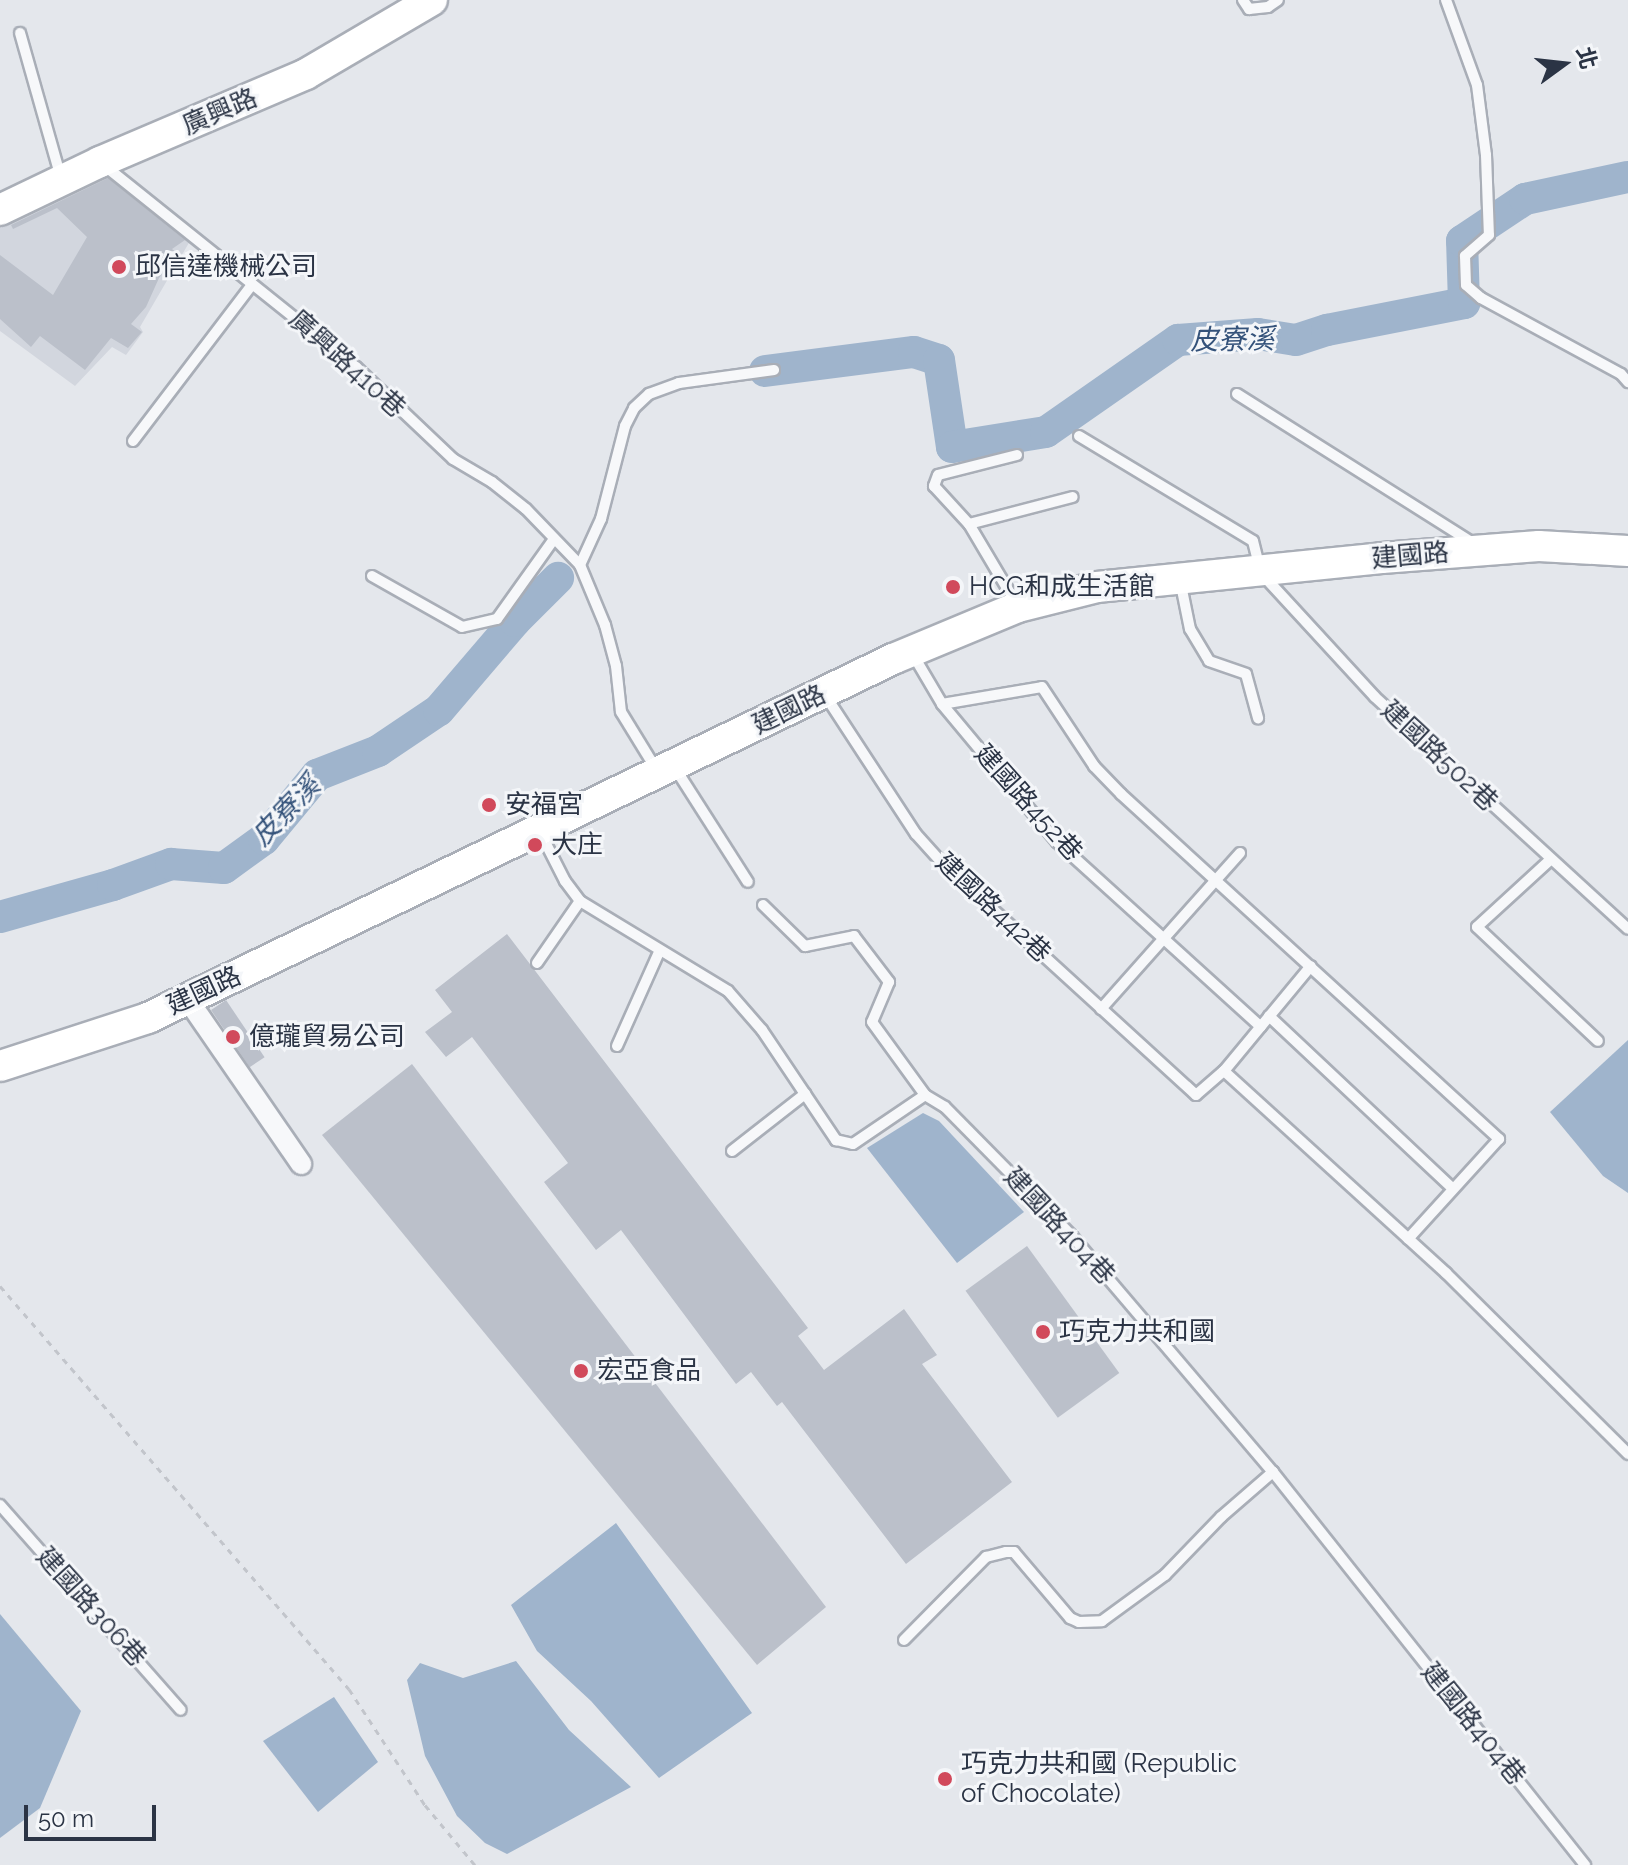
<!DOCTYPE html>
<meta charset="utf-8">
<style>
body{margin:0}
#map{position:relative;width:1628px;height:1865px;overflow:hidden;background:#e4e7ec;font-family:Raleway,"Noto Sans TC",sans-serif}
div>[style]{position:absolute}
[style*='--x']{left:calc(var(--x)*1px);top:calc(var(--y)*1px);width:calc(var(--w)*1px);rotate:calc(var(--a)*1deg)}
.built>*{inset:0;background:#d2d6de}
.water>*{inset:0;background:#9fb4cc}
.river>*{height:32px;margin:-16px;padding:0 16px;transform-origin:16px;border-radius:16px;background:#9fb4cc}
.building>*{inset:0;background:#bbc0ca;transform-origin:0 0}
.path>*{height:3px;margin-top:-1.5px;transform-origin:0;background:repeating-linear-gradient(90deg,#c2c5cb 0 6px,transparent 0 12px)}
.roads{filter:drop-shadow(2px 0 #a9aeb7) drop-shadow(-2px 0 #a9aeb7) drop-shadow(0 2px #a9aeb7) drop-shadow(0 -2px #a9aeb7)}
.lane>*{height:10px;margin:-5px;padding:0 5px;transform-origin:5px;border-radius:5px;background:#f7f8fa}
.street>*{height:20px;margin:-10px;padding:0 10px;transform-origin:10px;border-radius:10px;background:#f7f8fa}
.secondary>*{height:30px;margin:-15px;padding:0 15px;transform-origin:15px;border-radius:15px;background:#fff}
.dots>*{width:22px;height:22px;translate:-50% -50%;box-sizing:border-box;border:4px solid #f4f6f9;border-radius:50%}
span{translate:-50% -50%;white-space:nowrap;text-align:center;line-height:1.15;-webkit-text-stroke:6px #f4f6f9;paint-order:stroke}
.street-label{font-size:26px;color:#2b3445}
.poi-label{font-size:26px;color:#2b3445}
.left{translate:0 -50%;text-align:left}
.water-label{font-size:28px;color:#34527a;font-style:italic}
.north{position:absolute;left:1524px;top:24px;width:80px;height:80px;-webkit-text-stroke:6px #f4f6f9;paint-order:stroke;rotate:75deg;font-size:22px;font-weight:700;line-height:32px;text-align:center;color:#2b3445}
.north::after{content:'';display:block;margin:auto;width:28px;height:36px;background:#2b3445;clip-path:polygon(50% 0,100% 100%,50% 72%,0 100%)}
.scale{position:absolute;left:24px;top:1805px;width:132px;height:36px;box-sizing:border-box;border:4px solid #2b3445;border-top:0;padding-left:10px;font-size:24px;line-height:28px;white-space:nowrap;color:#2b3445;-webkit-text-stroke:6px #f4f6f9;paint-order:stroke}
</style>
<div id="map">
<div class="built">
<i style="clip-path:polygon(100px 168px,190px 241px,140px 327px,143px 332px,126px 355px,112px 347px,75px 386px,0 331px,0 219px)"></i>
</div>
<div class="water">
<i style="clip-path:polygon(1628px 1040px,1628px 1193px,1603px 1176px,1550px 1112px)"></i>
<i style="clip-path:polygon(923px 1113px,939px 1121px,1024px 1212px,957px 1263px,867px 1148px)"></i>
<i style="clip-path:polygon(616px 1523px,752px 1713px,659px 1778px,591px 1701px,537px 1651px,511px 1605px)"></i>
<i style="clip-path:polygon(0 1614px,81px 1711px,40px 1808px,0 1838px)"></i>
<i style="clip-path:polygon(516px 1661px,569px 1730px,631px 1787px,507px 1854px,485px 1843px,457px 1816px,425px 1756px,407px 1680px,420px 1663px,463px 1678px)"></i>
<i style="clip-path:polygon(334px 1697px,378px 1762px,318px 1812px,263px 1741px)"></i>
</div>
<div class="river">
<i style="--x:765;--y:371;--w:150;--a:-7.3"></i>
<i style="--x:914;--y:352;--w:26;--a:18"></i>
<i style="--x:939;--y:360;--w:88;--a:81.5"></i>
<i style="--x:952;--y:447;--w:95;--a:-9.1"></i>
<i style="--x:1046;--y:432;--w:161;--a:-34.9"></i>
<i style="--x:1178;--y:340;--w:80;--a:-4.3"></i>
<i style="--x:1258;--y:334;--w:38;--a:9"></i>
<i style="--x:1296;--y:340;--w:33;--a:-18"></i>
<i style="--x:1327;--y:330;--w:140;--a:-11.1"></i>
<i style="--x:1464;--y:303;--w:62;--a:-91.8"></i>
<i style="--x:1462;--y:241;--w:76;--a:-33.7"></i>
<i style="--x:1525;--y:199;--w:105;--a:-12.1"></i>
<i style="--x:0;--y:917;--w:117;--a:-15.8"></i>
<i style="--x:113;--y:885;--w:62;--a:-19.9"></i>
<i style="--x:171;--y:864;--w:53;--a:4.3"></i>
<i style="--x:224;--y:868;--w:49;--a:-35.9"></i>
<i style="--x:264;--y:839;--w:83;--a:-50.4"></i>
<i style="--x:317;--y:775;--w:66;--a:-21.5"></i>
<i style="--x:378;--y:751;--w:73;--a:-33.9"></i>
<i style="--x:439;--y:710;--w:117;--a:-49.5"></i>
<i style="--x:515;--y:621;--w:61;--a:-45"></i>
</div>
<div class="building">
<i style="clip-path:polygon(108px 178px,185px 240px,172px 249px,178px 254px,159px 278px,146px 307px,131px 324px,142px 332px,128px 348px,111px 338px,85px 370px,40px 336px,31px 347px,0 319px,0 255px,53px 295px,87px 237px,57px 208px,13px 229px,11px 225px)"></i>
<i style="clip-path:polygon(507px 934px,808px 1328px,798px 1336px,824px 1370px,904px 1309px,937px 1355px,922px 1364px,1012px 1482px,906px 1564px,782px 1402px,777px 1406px,751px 1372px,736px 1384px,621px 1230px,596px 1250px,544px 1182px,568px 1163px,472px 1037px,446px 1057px,425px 1032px,452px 1012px,435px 990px)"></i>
<i style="left:226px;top:1000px;width:69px;height:18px;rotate:56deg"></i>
<i style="clip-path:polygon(412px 1064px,826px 1607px,757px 1665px,322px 1135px)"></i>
<i style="left:1027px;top:1246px;width:157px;height:76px;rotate:54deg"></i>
</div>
<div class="path">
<i style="--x:0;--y:1286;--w:533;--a:49.11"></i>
<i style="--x:349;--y:1689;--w:139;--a:56.8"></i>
<i style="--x:425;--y:1805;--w:78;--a:50.2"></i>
</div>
<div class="roads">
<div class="lane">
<i style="--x:1243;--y:0;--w:11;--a:56"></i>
<i style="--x:1249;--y:9;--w:19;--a:-6"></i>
<i style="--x:1268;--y:7;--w:12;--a:-35"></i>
<i style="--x:1446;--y:0;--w:90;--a:70"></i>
<i style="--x:1477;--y:85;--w:71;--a:82.7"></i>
<i style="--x:1486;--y:155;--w:80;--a:87.9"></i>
<i style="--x:1489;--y:235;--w:32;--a:139"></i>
<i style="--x:1465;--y:256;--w:29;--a:88"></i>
<i style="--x:1466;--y:285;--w:20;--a:41"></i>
<i style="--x:1481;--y:298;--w:159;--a:28.5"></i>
<i style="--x:1621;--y:374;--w:11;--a:49"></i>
<i style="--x:20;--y:33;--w:151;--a:74.2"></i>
<i style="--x:105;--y:166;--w:322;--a:38.7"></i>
<i style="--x:356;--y:367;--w:134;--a:43.5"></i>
<i style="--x:453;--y:459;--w:45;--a:30.5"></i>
<i style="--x:492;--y:482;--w:43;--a:38.5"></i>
<i style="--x:526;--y:509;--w:78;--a:46"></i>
<i style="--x:580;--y:565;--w:65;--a:67.4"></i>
<i style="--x:605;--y:625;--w:42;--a:75"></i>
<i style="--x:616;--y:666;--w:46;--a:83.8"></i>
<i style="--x:621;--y:712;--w:67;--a:58.4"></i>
<i style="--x:1237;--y:394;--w:279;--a:32.3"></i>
<i style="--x:1079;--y:436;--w:203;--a:31.1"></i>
<i style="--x:1253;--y:541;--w:33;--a:76"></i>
<i style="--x:1261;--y:573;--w:168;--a:47.4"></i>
<i style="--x:1375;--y:697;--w:343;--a:42.5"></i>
<i style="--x:133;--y:441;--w:196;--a:-52.7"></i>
<i style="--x:1017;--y:455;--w:81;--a:165.8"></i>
<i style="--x:938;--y:475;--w:12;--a:110"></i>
<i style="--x:934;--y:486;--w:52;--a:47.4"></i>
<i style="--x:969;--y:524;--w:94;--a:59.3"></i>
<i style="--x:969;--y:524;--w:107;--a:-14.6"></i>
<i style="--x:580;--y:565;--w:51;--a:-65.5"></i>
<i style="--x:601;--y:519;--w:96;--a:-75.5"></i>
<i style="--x:625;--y:426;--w:20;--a:-63"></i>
<i style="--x:634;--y:408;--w:21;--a:-43"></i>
<i style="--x:649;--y:394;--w:32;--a:-20"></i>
<i style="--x:679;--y:383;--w:96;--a:-7.8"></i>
<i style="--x:372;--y:576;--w:103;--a:29.5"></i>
<i style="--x:462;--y:627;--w:36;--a:-13"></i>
<i style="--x:497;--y:619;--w:98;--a:-54.5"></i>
<i style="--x:1180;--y:580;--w:50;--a:78.5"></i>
<i style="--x:1190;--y:629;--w:37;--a:59"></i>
<i style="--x:1209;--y:661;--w:39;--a:19"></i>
<i style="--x:1246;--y:674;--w:46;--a:74.7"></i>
<i style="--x:912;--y:653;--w:59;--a:59.5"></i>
<i style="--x:942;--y:704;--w:180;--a:50.2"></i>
<i style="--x:1057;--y:842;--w:275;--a:42.2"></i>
<i style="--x:825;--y:695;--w:166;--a:56.8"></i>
<i style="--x:916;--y:834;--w:39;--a:48"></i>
<i style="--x:942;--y:863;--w:344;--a:42.4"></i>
<i style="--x:1196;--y:1095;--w:37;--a:-41"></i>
<i style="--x:1224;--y:1071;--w:136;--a:-50.4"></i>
<i style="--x:942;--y:704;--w:101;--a:-9.6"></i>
<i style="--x:1042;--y:687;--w:95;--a:56.6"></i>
<i style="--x:1094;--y:766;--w:39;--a:46"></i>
<i style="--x:1121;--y:794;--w:512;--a:42.39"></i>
<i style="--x:1499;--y:1139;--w:135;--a:132.3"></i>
<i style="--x:675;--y:768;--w:135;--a:57.4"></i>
<i style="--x:540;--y:832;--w:55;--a:63"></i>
<i style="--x:565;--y:881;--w:25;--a:53"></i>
<i style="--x:580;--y:901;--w:173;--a:31.3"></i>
<i style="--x:728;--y:991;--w:52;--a:48.9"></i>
<i style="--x:762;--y:1030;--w:133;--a:56.1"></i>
<i style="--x:836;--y:1140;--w:17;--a:13"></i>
<i style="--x:853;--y:1144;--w:87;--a:-34.2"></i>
<i style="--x:925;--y:1095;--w:23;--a:31"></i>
<i style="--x:945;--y:1107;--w:181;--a:45.4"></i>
<i style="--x:1072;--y:1236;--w:310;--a:49.6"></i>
<i style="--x:1273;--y:1472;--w:502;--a:51.55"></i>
<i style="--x:1550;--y:860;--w:99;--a:137.5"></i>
<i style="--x:1477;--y:927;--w:166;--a:43.3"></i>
<i style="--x:763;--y:905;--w:59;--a:44.3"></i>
<i style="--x:805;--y:946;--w:50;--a:-11.5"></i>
<i style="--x:854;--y:936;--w:58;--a:52.7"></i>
<i style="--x:889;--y:982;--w:43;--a:113"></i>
<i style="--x:872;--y:1022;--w:90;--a:54"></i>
<i style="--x:537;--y:963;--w:75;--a:-55.3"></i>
<i style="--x:1101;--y:1009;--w:209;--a:-48.3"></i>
<i style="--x:1269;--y:1016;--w:251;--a:43.2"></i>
<i style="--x:617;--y:1046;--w:103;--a:-65.9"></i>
<i style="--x:1224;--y:1071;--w:300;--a:42.3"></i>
<i style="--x:1446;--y:1273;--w:257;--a:44.8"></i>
<i style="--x:732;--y:1151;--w:93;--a:-38"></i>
<i style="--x:0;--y:1505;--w:273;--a:48.6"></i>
<i style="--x:904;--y:1640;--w:117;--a:-45.3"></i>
<i style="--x:986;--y:1557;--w:21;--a:-14"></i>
<i style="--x:1006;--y:1552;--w:8;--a:0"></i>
<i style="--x:1014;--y:1552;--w:87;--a:49.7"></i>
<i style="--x:1070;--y:1618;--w:10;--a:24"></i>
<i style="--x:1079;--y:1622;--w:23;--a:-2"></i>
<i style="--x:1102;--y:1621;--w:78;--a:-36.1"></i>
<i style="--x:1165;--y:1575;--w:81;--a:-46"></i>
<i style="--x:1221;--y:1517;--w:69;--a:-40.9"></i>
</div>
<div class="street">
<i style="--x:186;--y:997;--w:203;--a:55.4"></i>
</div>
<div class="secondary">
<i style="--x:0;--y:210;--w:111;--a:-25.6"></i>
<i style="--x:100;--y:162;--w:224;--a:-23.1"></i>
<i style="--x:306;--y:74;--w:146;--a:-30.4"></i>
<i style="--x:0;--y:1066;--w:156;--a:-18"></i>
<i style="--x:148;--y:1018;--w:827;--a:-25.73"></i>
<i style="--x:893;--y:659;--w:135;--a:-22.6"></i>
<i style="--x:1018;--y:607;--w:81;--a:-14.2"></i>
<i style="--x:1097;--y:587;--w:286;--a:-5.8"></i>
<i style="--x:1382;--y:558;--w:157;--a:-4.4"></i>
<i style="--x:1539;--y:546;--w:89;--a:3.2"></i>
</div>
</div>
<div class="dots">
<i style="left:119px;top:267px;background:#d1495b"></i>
<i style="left:953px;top:587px;background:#d1495b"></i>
<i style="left:489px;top:805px;background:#d1495b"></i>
<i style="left:535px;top:845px;background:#d1495b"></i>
<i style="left:233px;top:1037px;background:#d1495b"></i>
<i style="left:1043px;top:1332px;background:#d1495b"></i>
<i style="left:581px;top:1371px;background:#d1495b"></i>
<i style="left:945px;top:1779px;background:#d1495b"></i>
</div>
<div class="street-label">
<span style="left:220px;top:112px;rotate:-23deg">廣興路</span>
<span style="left:347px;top:364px;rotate:42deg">廣興路410巷</span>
<span style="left:1410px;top:556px;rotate:-5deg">建國路</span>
<span style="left:789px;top:710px;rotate:-26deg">建國路</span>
<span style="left:1439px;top:756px;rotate:43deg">建國路502巷</span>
<span style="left:1028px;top:803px;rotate:48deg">建國路452巷</span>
<span style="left:993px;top:908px;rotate:43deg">建國路442巷</span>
<span style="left:204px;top:991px;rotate:-25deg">建國路</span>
<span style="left:1059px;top:1226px;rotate:47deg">建國路404巷</span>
<span style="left:91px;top:1607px;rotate:48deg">建國路306巷</span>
<span style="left:1473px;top:1724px;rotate:51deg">建國路404巷</span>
</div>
<div class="poi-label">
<span class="left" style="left:135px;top:267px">邱信達機械公司</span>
<span class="left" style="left:969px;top:587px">HCG和成生活館</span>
<span class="left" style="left:505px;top:805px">安福宮</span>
<span class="left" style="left:551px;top:845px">大庄</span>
<span class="left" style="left:249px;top:1037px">億瓏貿易公司</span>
<span class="left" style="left:1059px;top:1332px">巧克力共和國</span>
<span class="left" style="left:597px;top:1371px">宏亞食品</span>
<span class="left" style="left:961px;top:1779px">巧克力共和國 (Republic<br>of Chocolate)</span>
</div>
<div class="water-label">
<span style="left:1232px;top:340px;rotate:-1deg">皮寮溪</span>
<span style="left:286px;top:811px;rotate:-46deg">皮寮溪</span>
</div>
<div class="north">北</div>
<div class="scale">50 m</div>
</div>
